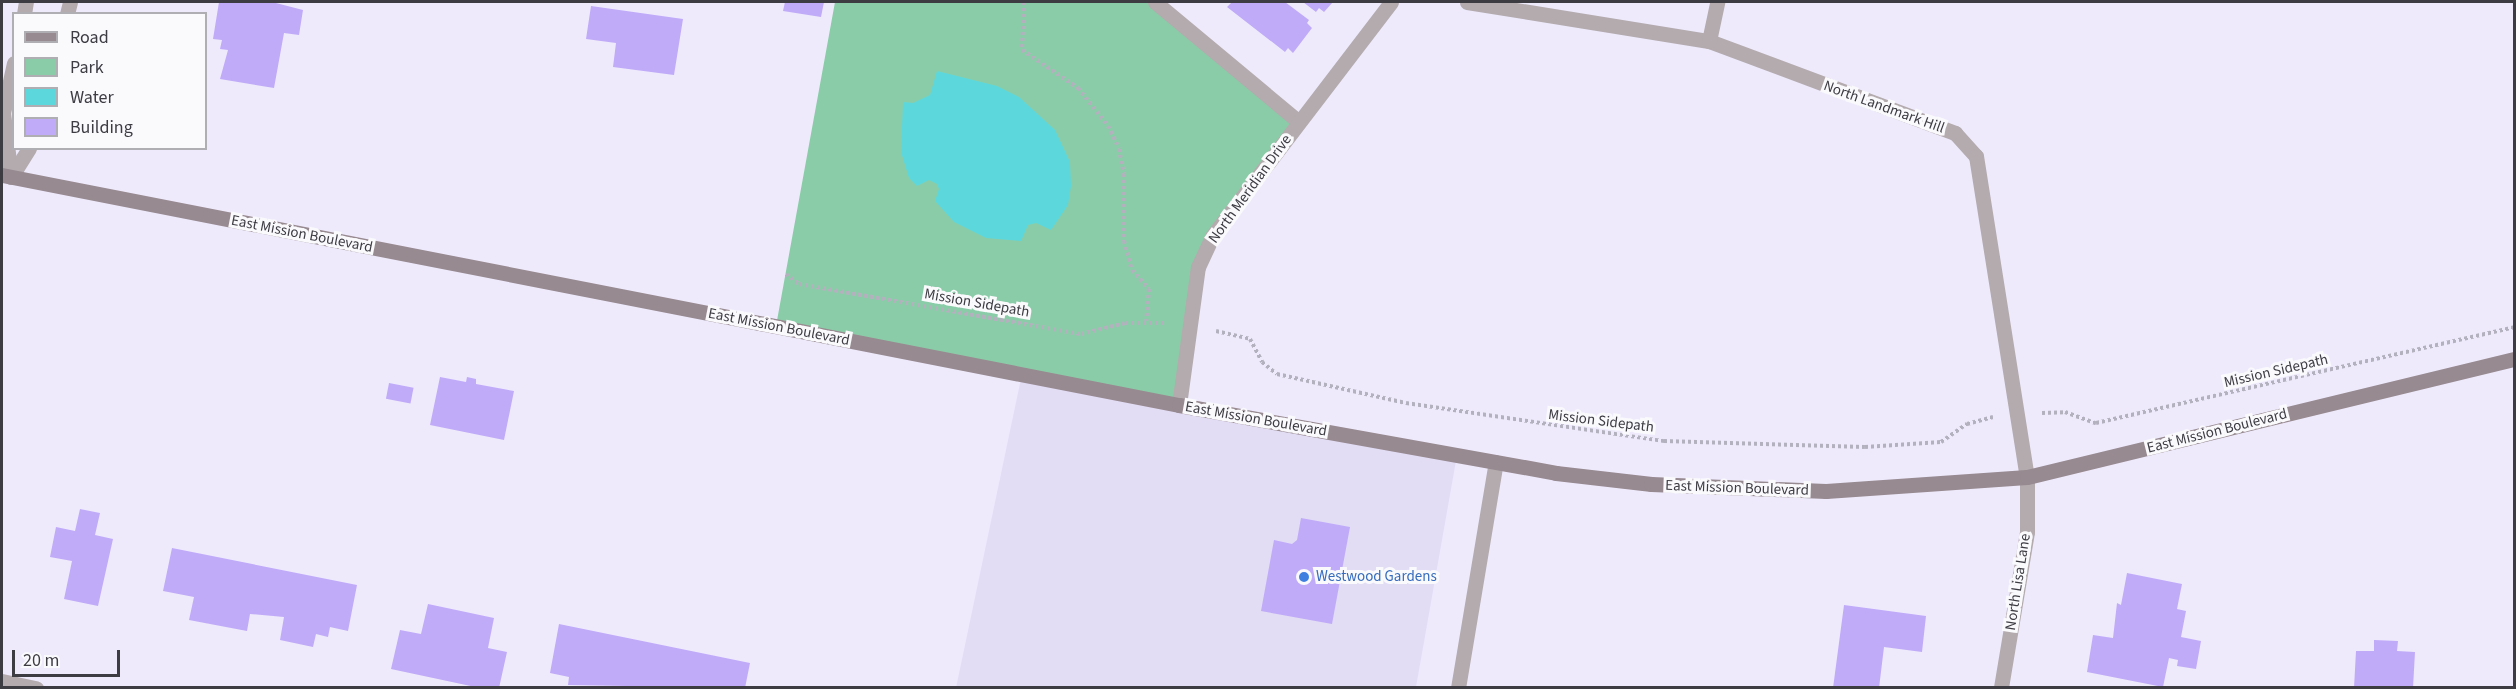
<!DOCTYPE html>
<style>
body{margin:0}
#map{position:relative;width:2516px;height:689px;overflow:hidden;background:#eeeafc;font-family:"Source Sans 3",sans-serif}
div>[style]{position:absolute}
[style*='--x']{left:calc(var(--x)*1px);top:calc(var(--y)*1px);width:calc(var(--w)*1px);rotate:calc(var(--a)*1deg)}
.built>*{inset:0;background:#e2dcf5}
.green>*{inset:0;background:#8bcca8}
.water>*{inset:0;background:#5cd8dd}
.building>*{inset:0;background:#c0abf8;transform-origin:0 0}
.path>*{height:4px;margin-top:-2px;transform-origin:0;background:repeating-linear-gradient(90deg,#b4b1bf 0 3px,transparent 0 6px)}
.lane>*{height:15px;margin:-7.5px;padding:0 7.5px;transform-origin:7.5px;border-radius:7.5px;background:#b3abae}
.street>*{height:15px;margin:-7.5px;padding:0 7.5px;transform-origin:7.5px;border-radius:7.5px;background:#b3abae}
.secondary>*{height:15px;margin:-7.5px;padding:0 7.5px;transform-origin:7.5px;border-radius:7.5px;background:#978a90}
.dots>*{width:16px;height:16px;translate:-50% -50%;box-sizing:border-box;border:3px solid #fafafd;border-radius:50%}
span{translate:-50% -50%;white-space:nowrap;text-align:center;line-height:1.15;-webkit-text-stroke:6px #fafafd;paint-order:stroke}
.street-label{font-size:15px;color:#3d3c43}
.shop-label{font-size:15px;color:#366cbe}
.left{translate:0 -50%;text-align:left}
.frame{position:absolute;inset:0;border:3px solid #3d3c43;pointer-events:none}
.legend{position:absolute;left:12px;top:12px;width:195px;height:138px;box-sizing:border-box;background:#fafafd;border:2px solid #aeaeb3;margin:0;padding:8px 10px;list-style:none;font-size:18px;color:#3d3c43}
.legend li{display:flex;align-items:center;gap:12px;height:30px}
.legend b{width:30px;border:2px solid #aeaeb3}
.scale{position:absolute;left:12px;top:650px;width:108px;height:27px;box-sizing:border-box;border:3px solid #3d3c43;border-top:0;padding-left:8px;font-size:18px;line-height:21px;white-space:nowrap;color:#3d3c43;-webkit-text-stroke:4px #fafafd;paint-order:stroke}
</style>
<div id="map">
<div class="built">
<i style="clip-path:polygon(1022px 374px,1457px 455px,1416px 687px,956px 688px)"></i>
</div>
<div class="green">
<i style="clip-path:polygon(835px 2px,1155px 2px,1299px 122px,1198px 267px,1179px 405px,776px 326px)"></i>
</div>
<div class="water">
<i style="clip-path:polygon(937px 71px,997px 86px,1019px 97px,1055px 130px,1070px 162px,1071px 186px,1068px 205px,1051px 230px,1036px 223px,1028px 225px,1021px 241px,986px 238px,954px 222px,944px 211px,935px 201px,939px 189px,937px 184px,929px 180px,917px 186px,909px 178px,901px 152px,903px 102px,913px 103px,930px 95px)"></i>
</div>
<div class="building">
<i style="clip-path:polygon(219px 2px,272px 2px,303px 10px,299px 35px,284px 33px,274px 88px,220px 79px,228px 50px,220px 49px,222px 40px,213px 39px)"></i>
<i style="clip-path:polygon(785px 2px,824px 2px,821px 17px,783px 11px)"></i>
<i style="clip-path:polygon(1232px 2px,1285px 2px,1309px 20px,1307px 23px,1312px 28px,1293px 53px,1288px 48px,1285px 52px,1227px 7px)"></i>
<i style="clip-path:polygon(1303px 2px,1333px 2px,1324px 12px,1319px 8px,1316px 12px)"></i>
<i style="clip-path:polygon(591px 6px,683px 19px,674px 75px,613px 67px,616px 43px,586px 39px)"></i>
<i style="clip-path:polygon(440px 377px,466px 382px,467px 377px,476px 379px,476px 384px,514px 391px,504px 440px,430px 425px)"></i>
<i style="left:389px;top:383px;width:25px;height:16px;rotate:11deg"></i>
<i style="clip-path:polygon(80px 509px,100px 513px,95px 535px,113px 539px,98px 606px,64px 599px,72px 561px,50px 557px,56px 527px,75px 531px)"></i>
<i style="clip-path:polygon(1301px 518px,1350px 527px,1332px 624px,1261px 611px,1274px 540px,1292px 544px,1297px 540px)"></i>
<i style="clip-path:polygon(172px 548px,357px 585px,348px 631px,330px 627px,328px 637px,316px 634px,313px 647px,280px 640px,284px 617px,250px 614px,247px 631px,189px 620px,194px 597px,163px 591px)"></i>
<i style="clip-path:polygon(2127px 573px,2182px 584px,2177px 609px,2186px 611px,2181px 637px,2201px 641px,2196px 669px,2177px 666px,2178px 660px,2169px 658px,2163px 687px,2087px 672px,2093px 635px,2113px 638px,2117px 603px,2121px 605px)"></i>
<i style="clip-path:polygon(428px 604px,494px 618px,488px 648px,507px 652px,499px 688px,480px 688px,391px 669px,400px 630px,421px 634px)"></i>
<i style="clip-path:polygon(1844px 605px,1926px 616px,1922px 652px,1884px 647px,1879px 688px,1833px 688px)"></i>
<i style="clip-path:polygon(559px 624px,750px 663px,745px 688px,568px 685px,569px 677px,550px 673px)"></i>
<i style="clip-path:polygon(2374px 640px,2398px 641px,2397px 651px,2415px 652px,2413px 688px,2354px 688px,2356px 651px,2374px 651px)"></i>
</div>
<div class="path">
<i style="--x:1024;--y:2;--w:48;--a:92.4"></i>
<i style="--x:1022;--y:50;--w:68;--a:34.2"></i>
<i style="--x:1078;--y:88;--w:48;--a:51.7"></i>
<i style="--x:1108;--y:126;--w:25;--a:64"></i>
<i style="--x:1119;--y:149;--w:25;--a:79"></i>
<i style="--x:1124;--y:174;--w:67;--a:90"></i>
<i style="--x:1124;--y:241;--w:30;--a:75"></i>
<i style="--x:1132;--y:270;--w:25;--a:48"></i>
<i style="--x:1149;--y:289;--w:32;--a:95"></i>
<i style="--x:786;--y:274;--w:16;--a:38"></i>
<i style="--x:799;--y:284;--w:286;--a:10.1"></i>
<i style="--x:1081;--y:334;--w:45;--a:-14"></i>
<i style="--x:1125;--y:323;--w:39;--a:0"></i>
<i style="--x:1216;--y:331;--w:35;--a:13"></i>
<i style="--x:1250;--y:339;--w:26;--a:62"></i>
<i style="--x:1262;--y:362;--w:19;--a:39"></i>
<i style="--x:1277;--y:374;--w:132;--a:12.7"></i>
<i style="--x:1406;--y:403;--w:261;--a:8.4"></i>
<i style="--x:1664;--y:441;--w:201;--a:1.7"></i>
<i style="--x:1865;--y:447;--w:76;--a:-3.8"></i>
<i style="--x:1941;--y:442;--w:32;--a:-35"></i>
<i style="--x:1967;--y:424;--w:27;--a:-15"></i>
<i style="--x:2042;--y:413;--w:23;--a:-2"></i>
<i style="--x:2065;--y:412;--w:33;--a:20"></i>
<i style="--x:2096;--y:423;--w:429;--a:-12.9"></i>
</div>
<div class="lane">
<i style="--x:1155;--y:2;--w:187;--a:39.8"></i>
<i style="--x:1458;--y:688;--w:229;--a:-80.5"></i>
</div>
<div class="street">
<i style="--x:1467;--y:2;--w:245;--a:9.2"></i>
<i style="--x:1709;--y:41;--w:263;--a:20.5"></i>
<i style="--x:1955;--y:133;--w:31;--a:48"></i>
<i style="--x:1976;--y:156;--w:325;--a:81"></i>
<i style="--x:2027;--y:477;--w:55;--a:90"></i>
<i style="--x:2027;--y:532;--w:158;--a:99.5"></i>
<i style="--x:24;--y:14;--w:12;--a:-81"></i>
<i style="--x:67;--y:14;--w:12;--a:-76"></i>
<i style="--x:1709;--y:41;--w:40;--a:-78"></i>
<i style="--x:11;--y:177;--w:64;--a:-97.1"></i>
<i style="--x:3;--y:113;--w:51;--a:-77.6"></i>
<i style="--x:11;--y:177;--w:34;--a:-58"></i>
<i style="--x:1179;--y:405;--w:139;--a:-82.2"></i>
<i style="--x:1198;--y:267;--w:35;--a:-65"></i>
<i style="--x:1213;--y:235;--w:293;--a:-52.6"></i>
<i style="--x:2;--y:681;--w:35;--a:12"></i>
</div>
<div class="secondary">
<i style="--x:2;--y:175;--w:1199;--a:11.06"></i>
<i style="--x:1179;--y:405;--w:383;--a:10.2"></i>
<i style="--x:1556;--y:473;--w:96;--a:6.6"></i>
<i style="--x:1651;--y:484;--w:175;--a:2.3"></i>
<i style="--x:1826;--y:491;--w:201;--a:-4"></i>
<i style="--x:2027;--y:477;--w:501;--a:-13.62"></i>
</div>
<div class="dots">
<i style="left:1304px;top:577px;background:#3f7fe0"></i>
</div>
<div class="street-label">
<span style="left:1884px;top:107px;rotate:20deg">North Landmark Hill</span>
<span style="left:1250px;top:189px;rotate:-54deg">North Meridian Drive</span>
<span style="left:302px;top:234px;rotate:11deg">East Mission Boulevard</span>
<span style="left:977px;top:303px;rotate:10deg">Mission Sidepath</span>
<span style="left:779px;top:327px;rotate:11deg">East Mission Boulevard</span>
<span style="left:2276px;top:371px;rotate:-13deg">Mission Sidepath</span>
<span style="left:1256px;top:419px;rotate:10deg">East Mission Boulevard</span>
<span style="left:1601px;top:421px;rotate:7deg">Mission Sidepath</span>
<span style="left:2217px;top:431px;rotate:-14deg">East Mission Boulevard</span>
<span style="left:1737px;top:488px;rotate:2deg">East Mission Boulevard</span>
<span style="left:2018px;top:582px;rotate:-81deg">North Lisa Lane</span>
</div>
<div class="shop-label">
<span class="left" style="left:1316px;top:577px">Westwood Gardens</span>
</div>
<div class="frame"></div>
<ul class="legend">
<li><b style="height:8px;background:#978a90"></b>Road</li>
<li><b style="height:16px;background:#8bcca8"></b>Park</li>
<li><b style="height:16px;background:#5cd8dd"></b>Water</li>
<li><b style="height:16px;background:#c0abf8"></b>Building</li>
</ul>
<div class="scale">20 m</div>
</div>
